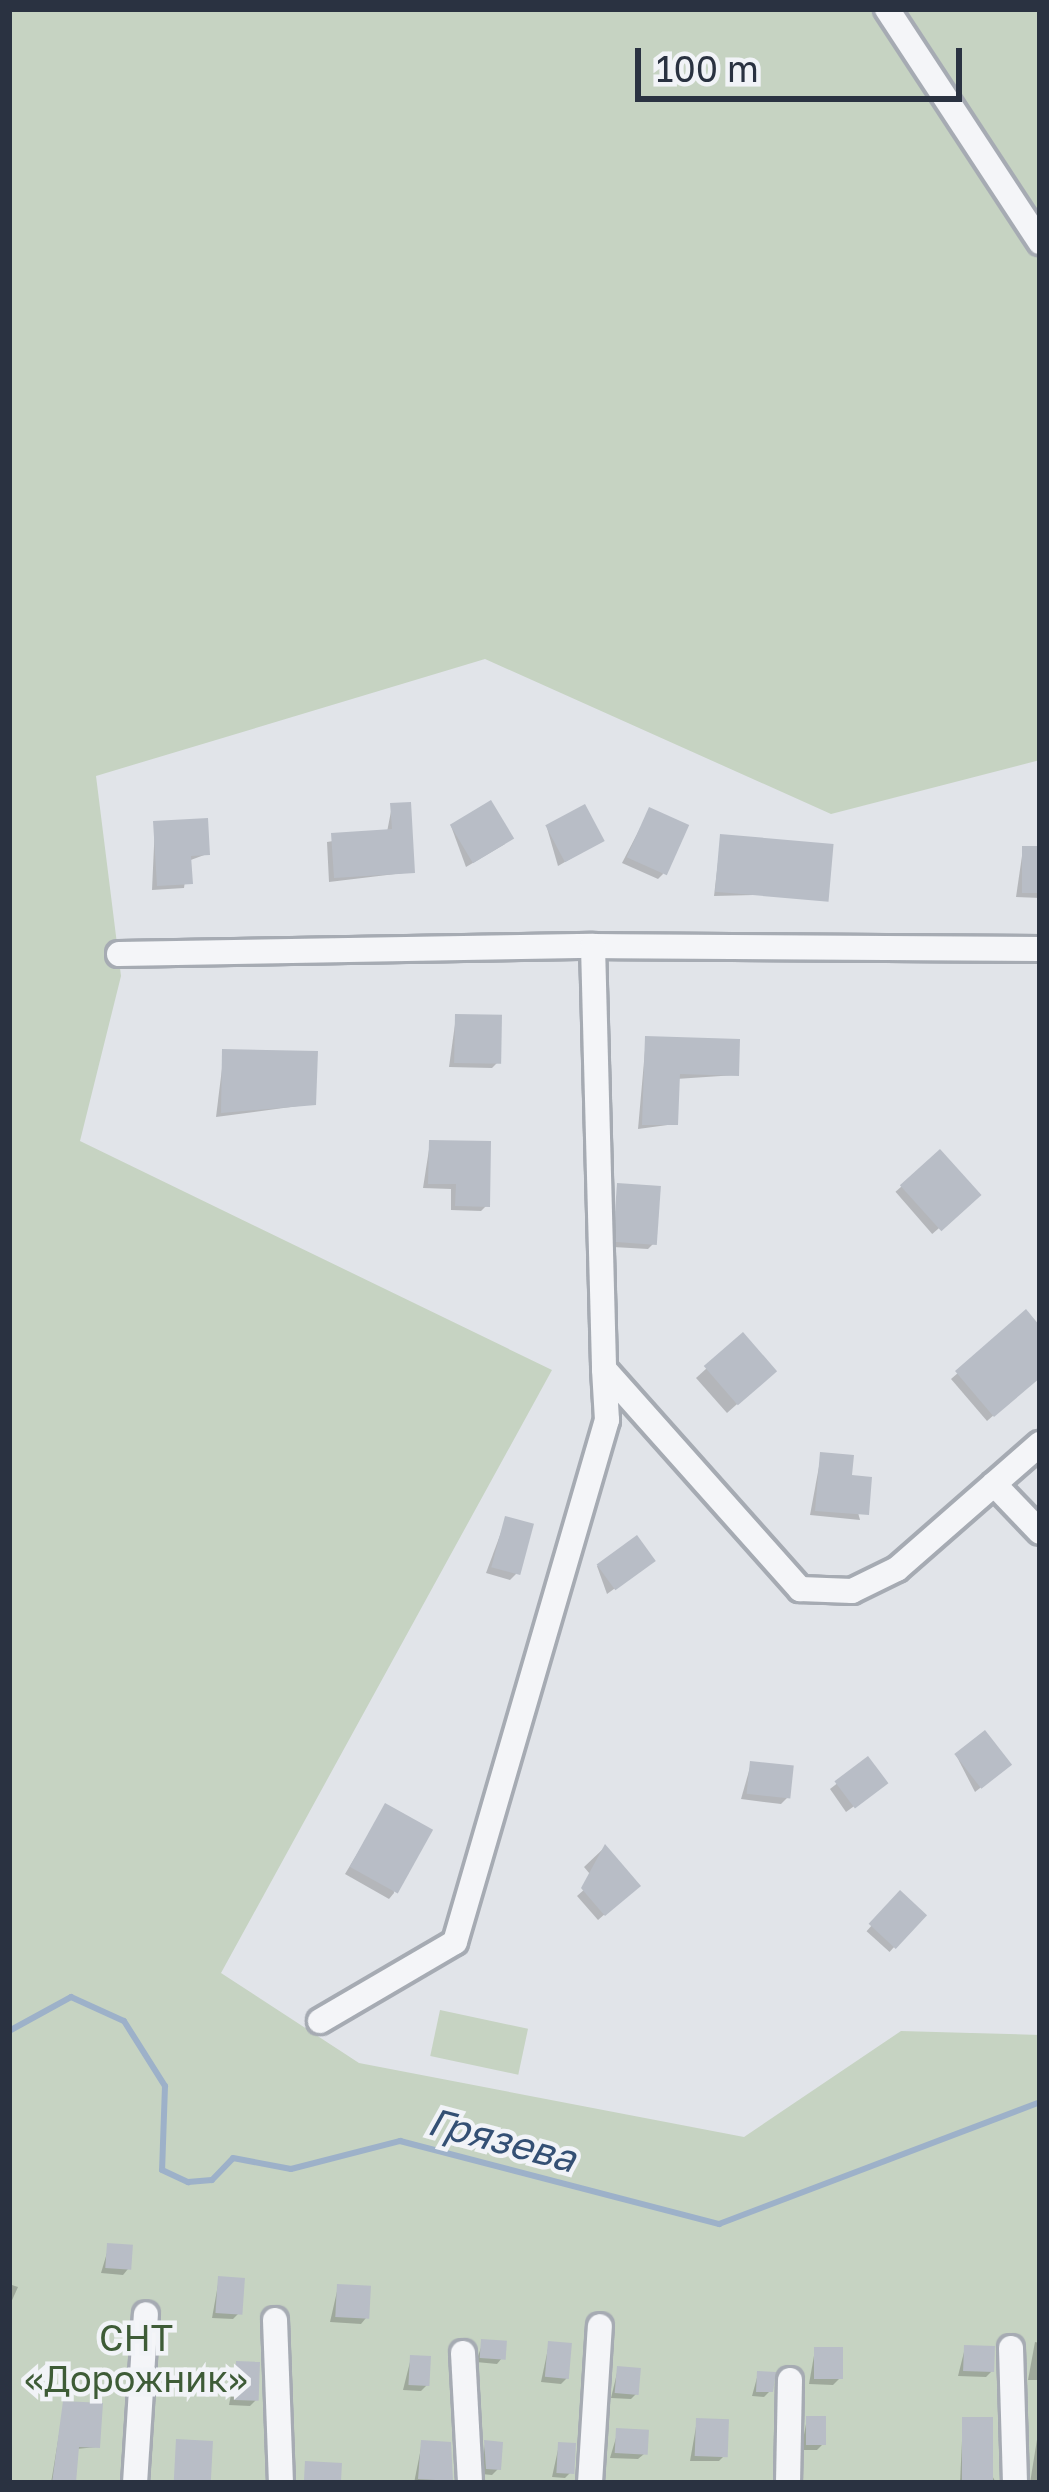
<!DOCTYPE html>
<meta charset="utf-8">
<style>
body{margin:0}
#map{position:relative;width:1049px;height:2492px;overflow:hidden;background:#e1e4e9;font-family:"Golos Text",sans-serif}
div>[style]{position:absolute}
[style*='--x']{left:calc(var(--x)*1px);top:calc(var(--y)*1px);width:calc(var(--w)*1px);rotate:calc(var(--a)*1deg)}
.green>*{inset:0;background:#c6d3c2;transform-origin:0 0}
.shadow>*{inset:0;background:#0003;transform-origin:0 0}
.stream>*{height:6px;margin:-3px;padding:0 3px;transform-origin:3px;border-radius:3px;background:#9db1c9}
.building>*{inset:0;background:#b8bdc6;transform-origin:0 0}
.roads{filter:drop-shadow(3px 0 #a6abb3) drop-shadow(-3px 0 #a6abb3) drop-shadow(0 3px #a6abb3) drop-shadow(0 -3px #a6abb3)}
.minor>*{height:24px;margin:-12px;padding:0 12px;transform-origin:12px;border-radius:12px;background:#f4f5f8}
span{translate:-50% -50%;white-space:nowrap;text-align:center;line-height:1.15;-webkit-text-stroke:9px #f1f3f7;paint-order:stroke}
.park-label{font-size:36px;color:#3e5c37}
.water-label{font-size:39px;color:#345074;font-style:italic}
.frame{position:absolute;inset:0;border:12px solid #2a3241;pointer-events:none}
.scale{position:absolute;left:635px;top:48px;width:327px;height:54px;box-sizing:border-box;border:6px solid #2a3241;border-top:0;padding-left:15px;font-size:36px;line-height:42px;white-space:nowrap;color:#2a3241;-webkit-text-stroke:9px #f1f3f7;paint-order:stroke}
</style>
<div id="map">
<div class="green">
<i style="clip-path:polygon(9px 9px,1040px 9px,1040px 760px,831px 814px,485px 659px,96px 776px,121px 976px,80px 1141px,552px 1370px,221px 1973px,359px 2063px,744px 2137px,901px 2031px,1040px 2035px,1040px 2483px,9px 2483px)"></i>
<i style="left:440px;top:2010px;width:90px;height:47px;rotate:12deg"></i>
</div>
<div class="shadow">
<i style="clip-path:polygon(392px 806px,412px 872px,329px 882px,327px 842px,387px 832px)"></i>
<i style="clip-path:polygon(649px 811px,663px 874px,658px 879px,622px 863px)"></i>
<i style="clip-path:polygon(155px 824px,207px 854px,188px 861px,184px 888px,152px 890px)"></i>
<i style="clip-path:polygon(451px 826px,505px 844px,466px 867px)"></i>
<i style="clip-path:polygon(547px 828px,601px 841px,558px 866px)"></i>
<i style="clip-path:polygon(721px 837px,829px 893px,714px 896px)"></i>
<i style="clip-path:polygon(1023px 849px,1040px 849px,1040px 898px,1016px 897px)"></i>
<i style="clip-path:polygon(456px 1017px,498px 1062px,492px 1068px,449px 1067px)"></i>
<i style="clip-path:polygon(646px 1039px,736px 1075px,676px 1079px,675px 1124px,638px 1129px)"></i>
<i style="clip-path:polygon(224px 1052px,313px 1104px,216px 1117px)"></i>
<i style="clip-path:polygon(430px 1143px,487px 1205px,481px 1211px,451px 1210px,451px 1189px,423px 1188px)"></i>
<i style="left:940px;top:1153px;width:56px;height:59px;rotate:49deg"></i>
<i style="clip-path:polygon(618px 1186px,654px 1243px,648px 1249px,613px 1247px)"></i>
<i style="clip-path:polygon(1026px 1314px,1040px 1330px,1040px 1375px,987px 1421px,951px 1379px)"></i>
<i style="clip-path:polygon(742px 1336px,764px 1380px,727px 1413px,696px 1378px)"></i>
<i style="clip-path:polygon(821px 1456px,849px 1478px,860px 1520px,810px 1515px)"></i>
<i style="clip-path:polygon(506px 1519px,516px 1574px,510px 1580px,486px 1573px)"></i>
<i style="clip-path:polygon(597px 1566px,646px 1566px,607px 1594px)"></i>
<i style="clip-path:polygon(956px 1755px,1003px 1770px,975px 1792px)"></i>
<i style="clip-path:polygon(867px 1760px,879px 1788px,846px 1812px,830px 1789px)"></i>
<i style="clip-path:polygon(751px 1764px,787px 1798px,781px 1804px,741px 1799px)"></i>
<i style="clip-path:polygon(386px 1806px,394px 1893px,389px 1899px,345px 1874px)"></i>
<i style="clip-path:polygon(604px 1848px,637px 1886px,598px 1920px,577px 1896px,595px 1880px,584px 1867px)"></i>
<i style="left:900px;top:1894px;width:31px;height:50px;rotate:42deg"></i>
<i style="clip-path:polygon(109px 2246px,128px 2269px,123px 2275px,101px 2273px)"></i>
<i style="clip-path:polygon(219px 2279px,239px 2313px,233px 2319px,212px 2318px)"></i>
<i style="clip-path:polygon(9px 2284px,18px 2287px,9px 2307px)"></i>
<i style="clip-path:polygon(338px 2287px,366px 2318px,361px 2324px,330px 2322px)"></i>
<i style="clip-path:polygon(483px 2342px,502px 2358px,497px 2364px,476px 2362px)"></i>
<i style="clip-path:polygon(1035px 2342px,1040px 2343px,1040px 2380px,1028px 2380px)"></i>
<i style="clip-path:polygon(549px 2344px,567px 2378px,561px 2384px,541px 2382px)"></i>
<i style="clip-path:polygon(965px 2348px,992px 2371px,986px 2377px,958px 2376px)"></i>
<i style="clip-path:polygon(815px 2350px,839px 2379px,833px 2385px,809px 2384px)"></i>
<i style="clip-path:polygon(411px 2358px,427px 2385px,421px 2391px,403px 2390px)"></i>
<i style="clip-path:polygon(237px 2364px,256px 2400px,250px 2406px,229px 2405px)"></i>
<i style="clip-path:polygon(618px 2369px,637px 2393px,631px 2399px,611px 2398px)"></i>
<i style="clip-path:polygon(758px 2374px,770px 2391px,764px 2397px,752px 2396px)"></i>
<i style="clip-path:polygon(64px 2404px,97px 2447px,76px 2449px,74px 2483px,51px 2483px)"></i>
<i style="clip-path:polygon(807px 2419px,823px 2444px,817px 2450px,801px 2450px)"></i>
<i style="clip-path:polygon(963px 2420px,996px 2483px,960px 2483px)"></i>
<i style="clip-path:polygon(697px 2421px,725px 2455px,719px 2461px,690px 2461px)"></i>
<i style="clip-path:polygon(1039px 2427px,1040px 2483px,1030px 2483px)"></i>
<i style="clip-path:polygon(618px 2431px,644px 2454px,638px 2459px,610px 2458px)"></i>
<i style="clip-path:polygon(422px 2443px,450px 2480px,447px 2483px,414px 2483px)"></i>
<i style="clip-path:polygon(485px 2444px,498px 2469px,492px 2475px,481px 2474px)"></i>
<i style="clip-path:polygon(559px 2445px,571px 2472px,565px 2478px,552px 2477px)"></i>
</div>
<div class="stream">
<i style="--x:9;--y:2031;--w:71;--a:-28.7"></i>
<i style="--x:71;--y:1997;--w:58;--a:24.4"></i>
<i style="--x:124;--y:2021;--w:77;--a:57.8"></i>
<i style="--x:165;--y:2086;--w:84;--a:92"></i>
<i style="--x:162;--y:2170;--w:29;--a:25"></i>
<i style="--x:188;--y:2182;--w:24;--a:-5"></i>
<i style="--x:212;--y:2180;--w:30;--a:-46"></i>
<i style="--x:233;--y:2158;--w:59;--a:10.7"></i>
<i style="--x:291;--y:2169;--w:113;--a:-14.4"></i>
<i style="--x:400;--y:2141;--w:330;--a:14.6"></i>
<i style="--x:719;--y:2224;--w:343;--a:-20.8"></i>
</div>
<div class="building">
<i style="left:491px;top:800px;width:45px;height:48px;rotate:59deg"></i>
<i style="clip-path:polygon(411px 802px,415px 873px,334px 878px,331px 833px,392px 829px,390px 803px)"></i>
<i style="left:585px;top:804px;width:42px;height:45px;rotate:62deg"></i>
<i style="left:649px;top:807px;width:44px;height:55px;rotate:24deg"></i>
<i style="clip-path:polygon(208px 818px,210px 855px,191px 856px,193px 884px,157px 886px,153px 821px)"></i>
<i style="left:720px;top:834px;width:114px;height:58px;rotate:5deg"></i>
<i style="left:1022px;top:846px;width:18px;height:47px"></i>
<i style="left:455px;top:1014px;width:47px;height:49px;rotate:1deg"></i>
<i style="clip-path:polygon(645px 1036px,740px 1039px,739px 1076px,680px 1074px,678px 1125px,642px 1125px)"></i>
<i style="clip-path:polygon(222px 1049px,318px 1051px,316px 1105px,221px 1113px)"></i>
<i style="clip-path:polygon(429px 1140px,491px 1141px,490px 1207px,455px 1206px,456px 1184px,428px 1184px)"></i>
<i style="left:940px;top:1149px;width:62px;height:54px;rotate:48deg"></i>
<i style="left:617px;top:1183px;width:44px;height:59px;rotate:4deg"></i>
<i style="clip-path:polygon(1026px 1309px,1040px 1326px,1040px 1378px,994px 1417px,955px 1371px)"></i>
<i style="left:743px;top:1332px;width:52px;height:52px;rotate:49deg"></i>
<i style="clip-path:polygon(820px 1452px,854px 1455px,852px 1475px,872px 1477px,869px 1515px,815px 1511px)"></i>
<i style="left:505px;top:1516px;width:30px;height:53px;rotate:15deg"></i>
<i style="left:637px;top:1535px;width:32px;height:50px;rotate:54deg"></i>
<i style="left:985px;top:1730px;width:44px;height:39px;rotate:52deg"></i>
<i style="left:868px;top:1756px;width:34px;height:42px;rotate:53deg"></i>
<i style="left:750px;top:1761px;width:44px;height:33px;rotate:6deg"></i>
<i style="left:385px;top:1803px;width:55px;height:73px;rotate:29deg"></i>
<i style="clip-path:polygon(605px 1844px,641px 1886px,605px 1916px,581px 1888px)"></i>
<i style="left:900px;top:1890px;width:37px;height:46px;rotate:43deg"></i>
<i style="left:107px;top:2243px;width:26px;height:25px;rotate:4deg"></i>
<i style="left:218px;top:2276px;width:27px;height:37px;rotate:4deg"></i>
<i style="left:337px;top:2284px;width:34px;height:33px;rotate:3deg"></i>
<i style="left:481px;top:2339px;width:26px;height:19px;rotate:4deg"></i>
<i style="left:548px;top:2341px;width:24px;height:36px;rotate:5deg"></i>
<i style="left:964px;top:2345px;width:31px;height:26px;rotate:2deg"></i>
<i style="left:814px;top:2347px;width:29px;height:32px"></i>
<i style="left:410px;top:2355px;width:21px;height:30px;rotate:3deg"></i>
<i style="left:236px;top:2361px;width:24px;height:39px;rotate:2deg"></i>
<i style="left:617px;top:2366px;width:24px;height:27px;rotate:5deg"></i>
<i style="clip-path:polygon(757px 2371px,776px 2372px,773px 2392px,756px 2392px)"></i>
<i style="clip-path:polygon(63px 2401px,103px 2403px,100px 2448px,79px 2447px,76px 2483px,52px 2483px)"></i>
<i style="left:806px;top:2416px;width:20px;height:29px"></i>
<i style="left:962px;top:2417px;width:31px;height:66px"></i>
<i style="left:696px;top:2418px;width:33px;height:38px;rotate:2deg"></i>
<i style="left:616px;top:2428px;width:33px;height:25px;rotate:3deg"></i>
<i style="left:176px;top:2439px;width:37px;height:44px;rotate:3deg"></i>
<i style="clip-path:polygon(421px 2440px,451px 2442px,453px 2481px,418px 2479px)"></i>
<i style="clip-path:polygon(484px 2440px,503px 2442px,501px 2470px,486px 2469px)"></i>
<i style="left:558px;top:2442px;width:18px;height:31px;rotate:3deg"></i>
<i style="left:305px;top:2461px;width:37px;height:22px;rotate:3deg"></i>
</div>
<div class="roads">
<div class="minor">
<i style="--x:887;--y:9;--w:279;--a:56.7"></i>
<i style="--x:593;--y:946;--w:447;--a:0.4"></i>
<i style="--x:119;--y:954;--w:474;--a:-1"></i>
<i style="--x:593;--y:946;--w:423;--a:88.5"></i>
<i style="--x:604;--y:1369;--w:295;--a:48.3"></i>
<i style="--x:800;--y:1589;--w:52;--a:2.2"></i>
<i style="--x:852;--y:1591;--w:50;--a:-26.1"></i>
<i style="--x:897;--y:1569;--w:190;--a:-41.2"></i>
<i style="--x:994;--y:1484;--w:66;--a:46.2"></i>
<i style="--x:320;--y:2021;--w:156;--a:-30.3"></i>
<i style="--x:455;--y:1942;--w:544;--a:-73.77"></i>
<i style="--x:607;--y:1420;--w:51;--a:-93.4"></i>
<i style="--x:275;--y:2320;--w:163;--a:87.9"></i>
<i style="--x:1011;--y:2348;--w:135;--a:88.3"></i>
<i style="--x:463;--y:2353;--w:130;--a:86.9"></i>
<i style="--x:135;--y:2483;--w:169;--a:-86.3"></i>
<i style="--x:590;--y:2483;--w:157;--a:-86.4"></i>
<i style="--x:788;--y:2483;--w:103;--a:-88.9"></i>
</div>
</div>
<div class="park-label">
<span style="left:136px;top:2358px">СНТ<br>«Дорожник»</span>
</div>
<div class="water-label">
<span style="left:502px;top:2140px;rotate:15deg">Грязева</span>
</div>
<div class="frame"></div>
<div class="scale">100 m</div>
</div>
